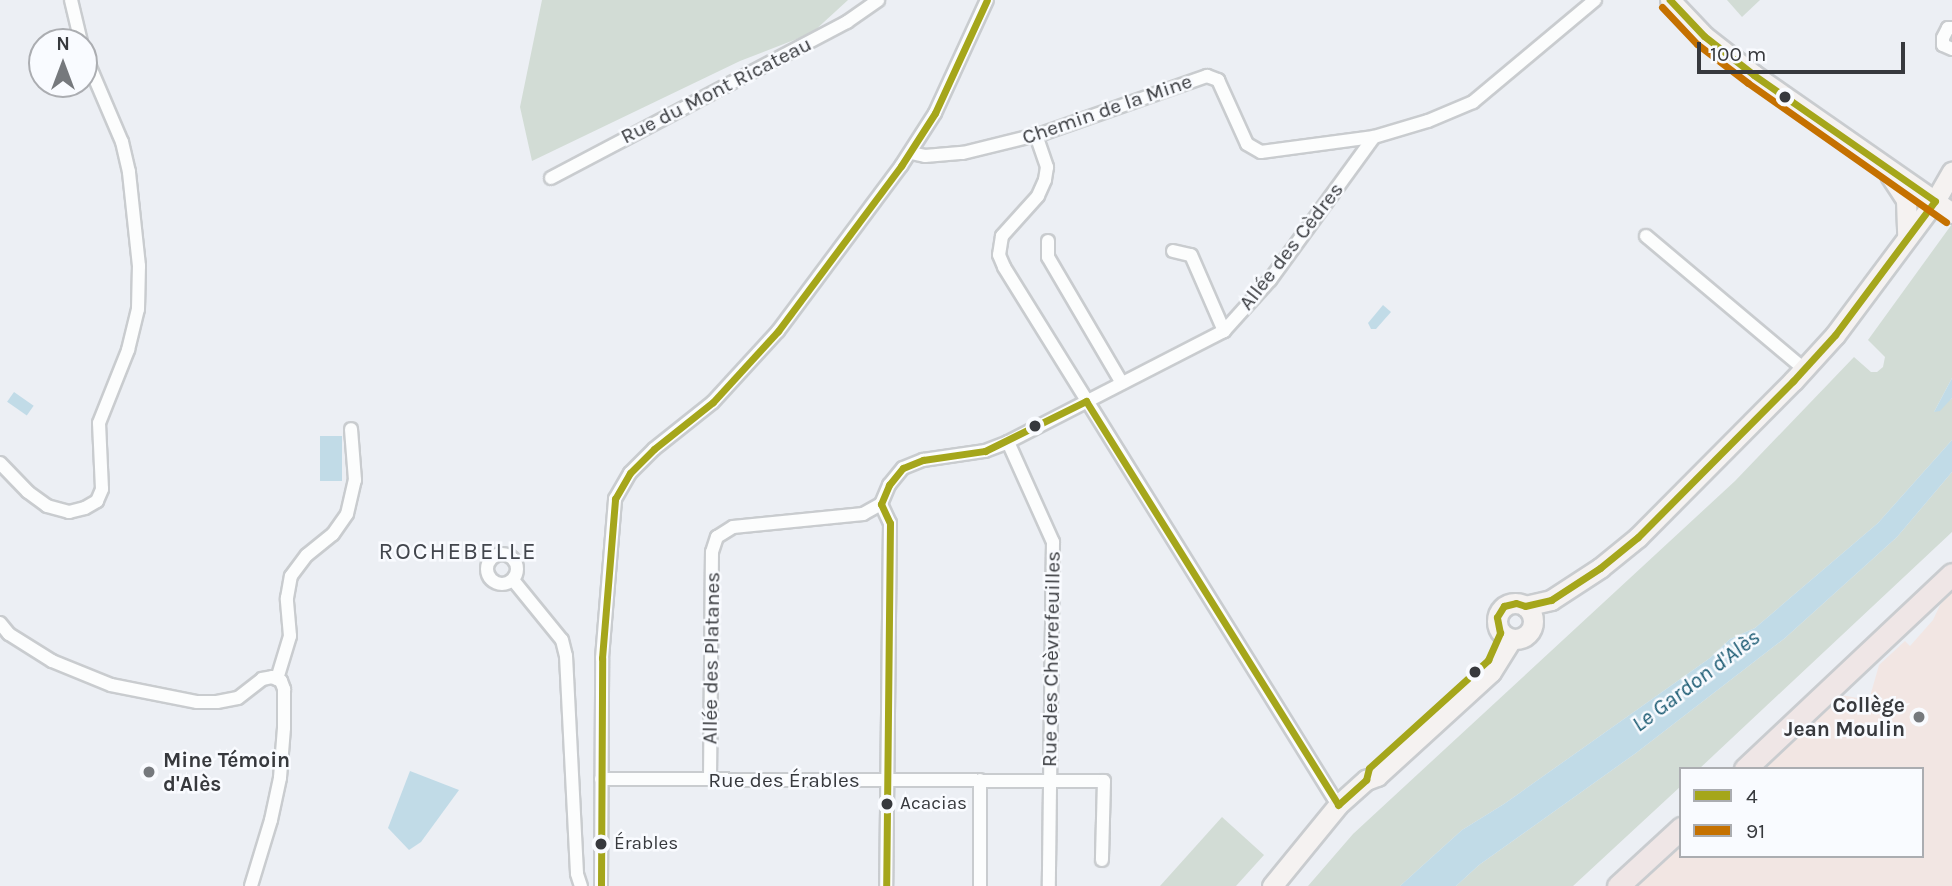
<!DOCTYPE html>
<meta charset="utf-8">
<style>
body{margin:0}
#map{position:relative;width:1952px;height:886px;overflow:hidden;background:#eceff4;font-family:Karla,sans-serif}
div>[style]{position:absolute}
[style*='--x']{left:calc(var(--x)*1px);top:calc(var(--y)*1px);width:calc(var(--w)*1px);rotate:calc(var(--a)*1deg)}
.education>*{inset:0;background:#f2e6e3}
.green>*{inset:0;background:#d2dcd5}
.water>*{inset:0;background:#c1dbe7;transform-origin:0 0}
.roads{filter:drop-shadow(2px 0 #c9cccf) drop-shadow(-2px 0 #c9cccf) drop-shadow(0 2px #c9cccf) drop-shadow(0 -2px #c9cccf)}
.street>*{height:12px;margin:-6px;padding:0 6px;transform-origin:6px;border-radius:6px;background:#fcfdfd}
.street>.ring{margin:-6px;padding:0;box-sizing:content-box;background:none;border:12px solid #fcfdfd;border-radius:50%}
.secondary>*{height:19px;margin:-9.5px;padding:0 9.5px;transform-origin:9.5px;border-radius:9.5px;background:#f5f2f1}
.secondary>.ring{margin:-9.5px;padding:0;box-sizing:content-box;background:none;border:19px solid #f5f2f1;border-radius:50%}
.primary>*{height:21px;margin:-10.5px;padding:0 10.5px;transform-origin:10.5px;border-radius:10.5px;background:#efe6e6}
.bus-1>*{height:7px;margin:-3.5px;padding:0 3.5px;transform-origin:3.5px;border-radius:3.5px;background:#a5a61b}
.bus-2>*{height:7px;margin:-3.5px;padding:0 3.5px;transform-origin:3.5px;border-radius:3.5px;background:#c57100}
.dots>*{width:19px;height:19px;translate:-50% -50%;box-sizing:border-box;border:4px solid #f9fbff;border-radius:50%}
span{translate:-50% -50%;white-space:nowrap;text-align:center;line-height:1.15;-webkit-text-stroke:5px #f9fbff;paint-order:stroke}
.bus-label{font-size:19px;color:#37393d}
.left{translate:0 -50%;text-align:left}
.street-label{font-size:21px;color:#37393d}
.poi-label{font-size:21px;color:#37393d;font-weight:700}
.right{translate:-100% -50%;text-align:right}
.water-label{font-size:23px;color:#195971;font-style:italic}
.quarter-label{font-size:24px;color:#42464d;letter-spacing:2px}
.legend{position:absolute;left:1679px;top:767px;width:245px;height:91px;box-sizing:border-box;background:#f9fbff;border:2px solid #abadb1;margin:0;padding:9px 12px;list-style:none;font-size:21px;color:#37393d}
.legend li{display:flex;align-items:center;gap:14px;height:35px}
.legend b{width:35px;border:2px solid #abadb1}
.north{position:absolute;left:28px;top:28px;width:70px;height:70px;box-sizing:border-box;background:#f9fbff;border:2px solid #abadb1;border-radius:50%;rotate:0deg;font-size:19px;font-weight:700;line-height:28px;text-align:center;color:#37393d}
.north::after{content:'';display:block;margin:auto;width:24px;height:32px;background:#76797d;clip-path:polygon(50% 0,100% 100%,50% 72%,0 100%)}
.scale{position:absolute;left:1697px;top:42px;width:208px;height:32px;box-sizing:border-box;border:4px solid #37393d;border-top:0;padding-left:9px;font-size:21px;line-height:24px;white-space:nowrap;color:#37393d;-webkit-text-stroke:5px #f9fbff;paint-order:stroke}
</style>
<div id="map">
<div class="education">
<i style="clip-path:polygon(1952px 591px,1952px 886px,1633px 886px,1681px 842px,1681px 856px,1922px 856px,1922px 769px,1761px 769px,1841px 695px,1869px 700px,1879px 665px,1905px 641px,1910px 646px,1933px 620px,1940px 605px)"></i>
</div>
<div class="green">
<i style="clip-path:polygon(542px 0,848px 0,812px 33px,740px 61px,532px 161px,520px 107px)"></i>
<i style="clip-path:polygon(1727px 0,1760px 0,1742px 17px)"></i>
<i style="clip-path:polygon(1952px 224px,1952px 378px,1934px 412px,1952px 398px,1952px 440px,1878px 523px,1755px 628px,1730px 639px,1710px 658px,1504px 804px,1462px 830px,1400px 886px,1308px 886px,1353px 834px,1735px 481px,1854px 357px,1871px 372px,1877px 372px,1883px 367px,1885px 357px,1868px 340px)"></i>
<i style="clip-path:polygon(1952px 472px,1952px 532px,1699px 769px,1681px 769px,1681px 786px,1573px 886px,1456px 886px,1479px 865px,1636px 753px,1785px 638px,1897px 537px)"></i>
<i style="clip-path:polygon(1222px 817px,1264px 855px,1236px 886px,1160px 886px)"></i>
</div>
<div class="water">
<i style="clip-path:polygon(1383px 305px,1391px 312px,1376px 329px,1371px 329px,1368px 323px)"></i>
<i style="clip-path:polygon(1952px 378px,1952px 398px,1940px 411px,1934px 412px)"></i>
<i style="left:14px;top:392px;width:24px;height:12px;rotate:35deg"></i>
<i style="left:320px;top:436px;width:22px;height:45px"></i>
<i style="clip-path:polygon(1952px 440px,1952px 472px,1897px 537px,1785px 638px,1636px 753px,1479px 865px,1456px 886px,1400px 886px,1462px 830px,1504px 804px,1710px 658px,1730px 639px,1755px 628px,1878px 523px)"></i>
<i style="clip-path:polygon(410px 771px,459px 790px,421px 842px,409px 850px,388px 828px)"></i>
</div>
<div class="roads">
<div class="street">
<i style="--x:71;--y:0;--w:43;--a:76.6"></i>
<i style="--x:1952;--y:28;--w:4;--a:180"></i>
<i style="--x:1948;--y:28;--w:11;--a:117"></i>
<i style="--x:1943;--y:38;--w:7;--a:90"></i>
<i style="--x:1943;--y:45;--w:10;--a:24"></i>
<i style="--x:1036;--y:135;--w:34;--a:71"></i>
<i style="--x:1047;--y:167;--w:13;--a:99"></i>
<i style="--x:1045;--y:180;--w:17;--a:114"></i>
<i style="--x:1038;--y:196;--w:54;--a:132"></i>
<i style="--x:1002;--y:236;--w:19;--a:99"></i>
<i style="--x:999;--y:255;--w:13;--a:67"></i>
<i style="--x:1004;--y:267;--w:633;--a:58.17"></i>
<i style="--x:911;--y:153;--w:14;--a:12"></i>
<i style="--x:925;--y:156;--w:38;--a:-5"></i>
<i style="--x:963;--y:153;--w:83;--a:-13.9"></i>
<i style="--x:1044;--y:133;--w:173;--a:-19.3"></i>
<i style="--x:1207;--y:76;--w:12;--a:20"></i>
<i style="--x:1218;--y:80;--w:70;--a:65.6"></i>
<i style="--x:1247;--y:144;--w:16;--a:30"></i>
<i style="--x:1261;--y:152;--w:114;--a:-7.6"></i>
<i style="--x:1374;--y:137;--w:56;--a:-16.5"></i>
<i style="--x:1428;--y:121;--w:49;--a:-22.9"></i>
<i style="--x:1473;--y:102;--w:159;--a:-39.9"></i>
<i style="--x:551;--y:178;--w:335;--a:-27.8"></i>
<i style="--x:847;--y:22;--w:38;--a:-35"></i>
<i style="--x:1646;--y:236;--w:207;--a:40.1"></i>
<i style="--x:1048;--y:241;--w:16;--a:90"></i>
<i style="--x:1048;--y:257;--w:146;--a:59.6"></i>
<i style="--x:1173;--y:251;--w:18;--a:13"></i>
<i style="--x:1191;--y:255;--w:83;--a:66.5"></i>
<i style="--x:1008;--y:442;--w:110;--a:65.8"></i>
<i style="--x:1053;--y:542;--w:344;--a:90.7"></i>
<i style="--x:0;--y:463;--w:40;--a:46"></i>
<i style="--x:28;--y:492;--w:24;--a:36"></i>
<i style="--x:47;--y:506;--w:23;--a:15"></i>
<i style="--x:69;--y:512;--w:16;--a:-14"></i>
<i style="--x:85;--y:508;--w:14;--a:-30"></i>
<i style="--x:97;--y:501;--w:13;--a:-67"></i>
<i style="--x:102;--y:489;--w:66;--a:-92.6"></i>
<i style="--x:99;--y:423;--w:79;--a:-68.3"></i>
<i style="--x:128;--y:350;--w:42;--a:-76.3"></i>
<i style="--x:138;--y:309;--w:43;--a:-88.7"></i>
<i style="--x:139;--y:266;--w:95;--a:-96.1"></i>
<i style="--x:129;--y:172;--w:31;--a:-103"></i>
<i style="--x:122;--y:142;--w:97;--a:-113.1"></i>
<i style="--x:881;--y:504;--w:21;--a:65"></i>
<i style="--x:890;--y:523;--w:363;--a:90.6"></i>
<i class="ring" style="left:487px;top:554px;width:18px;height:18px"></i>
<i style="--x:513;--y:580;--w:77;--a:50.8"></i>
<i style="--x:562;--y:640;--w:16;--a:76"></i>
<i style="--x:566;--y:656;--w:218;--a:87.1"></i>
<i style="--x:577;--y:874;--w:13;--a:72"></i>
<i style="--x:0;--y:623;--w:14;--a:51"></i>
<i style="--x:9;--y:634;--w:51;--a:32.1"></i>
<i style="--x:52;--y:661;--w:64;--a:22.1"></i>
<i style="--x:111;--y:685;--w:88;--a:11.2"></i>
<i style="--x:197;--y:702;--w:20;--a:0"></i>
<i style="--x:217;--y:702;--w:21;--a:-11"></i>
<i style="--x:238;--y:698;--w:31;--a:-38"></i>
<i style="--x:262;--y:679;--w:10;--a:-11"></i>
<i style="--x:272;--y:677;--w:10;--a:24"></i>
<i style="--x:281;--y:681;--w:9;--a:69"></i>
<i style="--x:284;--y:689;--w:39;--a:90"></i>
<i style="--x:284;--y:728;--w:50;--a:94.6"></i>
<i style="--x:280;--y:778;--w:43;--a:102.1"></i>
<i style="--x:271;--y:820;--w:69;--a:106.9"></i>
<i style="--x:277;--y:679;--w:45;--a:-73.2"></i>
<i style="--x:290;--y:636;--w:38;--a:-95"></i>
<i style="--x:287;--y:598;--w:22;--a:-80"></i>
<i style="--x:291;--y:576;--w:26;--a:-53"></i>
<i style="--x:307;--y:555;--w:33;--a:-39"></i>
<i style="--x:333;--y:534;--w:24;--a:-55"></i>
<i style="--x:347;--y:514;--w:35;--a:-77"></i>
<i style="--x:355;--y:480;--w:51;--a:-94.5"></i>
<i style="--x:601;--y:779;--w:503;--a:0.23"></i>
<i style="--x:1104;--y:781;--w:79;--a:91.5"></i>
<i style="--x:710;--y:779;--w:227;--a:-89.5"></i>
<i style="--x:712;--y:552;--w:16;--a:-72"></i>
<i style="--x:717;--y:537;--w:19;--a:-32"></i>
<i style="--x:733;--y:527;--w:131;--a:-5.7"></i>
<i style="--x:863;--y:514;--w:21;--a:-29"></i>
<i style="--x:881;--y:504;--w:21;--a:-67"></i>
<i style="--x:889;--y:485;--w:22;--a:-51"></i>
<i style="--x:903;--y:468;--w:22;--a:-22"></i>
<i style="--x:923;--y:460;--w:63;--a:-8.3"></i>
<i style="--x:985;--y:451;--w:25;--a:-21"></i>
<i style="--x:1008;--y:442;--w:243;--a:-27.2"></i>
<i style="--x:1224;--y:331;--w:69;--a:-48"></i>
<i style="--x:1270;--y:280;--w:177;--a:-54"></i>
<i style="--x:980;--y:780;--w:106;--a:90"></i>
<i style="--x:601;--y:886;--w:228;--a:-89.7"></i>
<i style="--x:602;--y:658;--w:160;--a:-85.3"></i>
<i style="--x:615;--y:499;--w:30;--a:-60"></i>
<i style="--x:630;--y:473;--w:34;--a:-45"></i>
<i style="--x:654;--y:449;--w:75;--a:-38.5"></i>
<i style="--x:713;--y:402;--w:96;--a:-47.5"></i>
<i style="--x:778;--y:331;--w:206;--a:-53.3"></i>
<i style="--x:901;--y:166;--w:63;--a:-57.3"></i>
<i style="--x:935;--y:113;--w:124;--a:-65.3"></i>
</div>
<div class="secondary">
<i style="--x:1670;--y:0;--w:50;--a:46.6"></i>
<i style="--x:1704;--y:36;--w:63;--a:38"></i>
<i style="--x:1754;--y:75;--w:241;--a:34.9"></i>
<i style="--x:1890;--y:175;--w:30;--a:57"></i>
<i style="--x:1906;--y:200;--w:37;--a:88"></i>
<i class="ring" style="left:1497px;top:603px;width:17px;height:17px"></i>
<i style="--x:1525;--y:606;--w:27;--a:-13"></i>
<i style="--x:1551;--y:600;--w:59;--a:-33.1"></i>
<i style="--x:1600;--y:568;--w:49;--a:-39.2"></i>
<i style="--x:1638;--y:537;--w:220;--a:-45.2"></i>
<i style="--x:1793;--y:381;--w:62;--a:-47.6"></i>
<i style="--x:1835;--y:335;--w:167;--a:-53.3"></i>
<i style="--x:1935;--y:201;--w:34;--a:-60"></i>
<i style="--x:1272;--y:886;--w:104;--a:-50.8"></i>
<i style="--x:1338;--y:805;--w:38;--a:-42"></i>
<i style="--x:1366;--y:780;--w:12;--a:-20"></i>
<i style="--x:1377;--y:776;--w:154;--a:-42.4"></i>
<i style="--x:1491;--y:672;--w:38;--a:-58"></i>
</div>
<div class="primary">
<i style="--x:1745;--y:769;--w:284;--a:-43.3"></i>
<i style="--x:1618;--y:886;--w:86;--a:-42.6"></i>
</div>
</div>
<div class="bus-1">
<i style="--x:1086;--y:401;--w:476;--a:58"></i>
<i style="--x:881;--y:504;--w:21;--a:65"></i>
<i style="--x:890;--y:523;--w:363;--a:90.6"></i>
<i style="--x:881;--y:504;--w:21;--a:-67"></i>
<i style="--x:889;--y:485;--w:22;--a:-51"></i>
<i style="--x:903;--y:468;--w:22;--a:-22"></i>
<i style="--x:923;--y:460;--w:63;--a:-8.3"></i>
<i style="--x:985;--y:451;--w:113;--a:-26.3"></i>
<i style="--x:1338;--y:805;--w:38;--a:-42"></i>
<i style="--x:1366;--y:780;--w:12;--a:-76"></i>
<i style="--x:1369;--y:768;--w:161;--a:-42.2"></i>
<i style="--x:1488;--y:660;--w:30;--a:-66"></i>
<i style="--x:1500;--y:633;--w:16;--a:-101"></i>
<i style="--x:1497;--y:617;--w:13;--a:-58"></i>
<i style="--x:1504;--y:606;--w:12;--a:-14"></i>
<i style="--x:1516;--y:603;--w:9;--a:18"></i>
<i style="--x:1525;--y:606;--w:27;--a:-13"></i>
<i style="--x:1551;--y:600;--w:59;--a:-33.1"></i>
<i style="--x:1600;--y:568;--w:49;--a:-39.2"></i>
<i style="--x:1638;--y:537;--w:220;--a:-45.2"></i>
<i style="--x:1793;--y:381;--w:62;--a:-47.6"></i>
<i style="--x:1835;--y:335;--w:167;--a:-53.3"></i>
<i style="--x:1935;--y:201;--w:221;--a:-145.2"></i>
<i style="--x:1754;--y:75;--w:63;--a:-142"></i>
<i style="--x:1704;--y:36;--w:50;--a:-133.4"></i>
<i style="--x:601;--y:886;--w:228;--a:-89.7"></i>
<i style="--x:602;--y:658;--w:160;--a:-85.3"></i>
<i style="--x:615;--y:499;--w:30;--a:-60"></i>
<i style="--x:630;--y:473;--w:34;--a:-45"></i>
<i style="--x:654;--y:449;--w:75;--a:-38.5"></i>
<i style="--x:713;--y:402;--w:96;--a:-47.5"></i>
<i style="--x:778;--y:331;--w:206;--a:-53.3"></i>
<i style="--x:901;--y:166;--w:63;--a:-57.3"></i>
<i style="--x:935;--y:113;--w:124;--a:-65.3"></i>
</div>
<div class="bus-2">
<i style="--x:1662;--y:7;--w:51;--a:46.6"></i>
<i style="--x:1697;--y:44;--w:64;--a:37.4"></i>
<i style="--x:1748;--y:83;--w:242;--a:35.1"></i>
</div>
<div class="dots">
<i style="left:1785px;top:97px;background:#37393d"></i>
<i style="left:1035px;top:426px;background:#37393d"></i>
<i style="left:1475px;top:672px;background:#37393d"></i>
<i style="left:1919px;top:717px;background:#76797d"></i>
<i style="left:149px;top:772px;background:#76797d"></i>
<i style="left:887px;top:804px;background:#37393d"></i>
<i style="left:601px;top:844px;background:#37393d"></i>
</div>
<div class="bus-label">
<span class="left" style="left:900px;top:804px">Acacias</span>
<span class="left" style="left:614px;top:844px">Érables</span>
</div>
<div class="street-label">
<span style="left:716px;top:90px;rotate:-27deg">Rue du Mont Ricateau</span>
<span style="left:1107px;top:109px;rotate:-19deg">Chemin de la Mine</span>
<span style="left:1291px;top:246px;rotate:-52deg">Allée des Cèdres</span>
<span style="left:711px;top:658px;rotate:-89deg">Allée des Platanes</span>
<span style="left:1051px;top:659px;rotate:-89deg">Rue des Chèvrefeuilles</span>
<span style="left:784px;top:780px">Rue des Érables</span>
</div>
<div class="poi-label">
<span class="right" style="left:1905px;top:717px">Collège<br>Jean Moulin</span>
<span class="left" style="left:163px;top:772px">Mine Témoin<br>d'Alès</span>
</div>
<div class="water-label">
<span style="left:1696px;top:681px;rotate:-37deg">Le Gardon d'Alès</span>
</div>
<div class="quarter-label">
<span style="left:458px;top:552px">ROCHEBELLE</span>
</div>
<ul class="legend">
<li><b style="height:9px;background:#a5a61b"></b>4</li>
<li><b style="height:9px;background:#c57100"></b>91</li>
</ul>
<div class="north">N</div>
<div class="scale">100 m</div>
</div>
